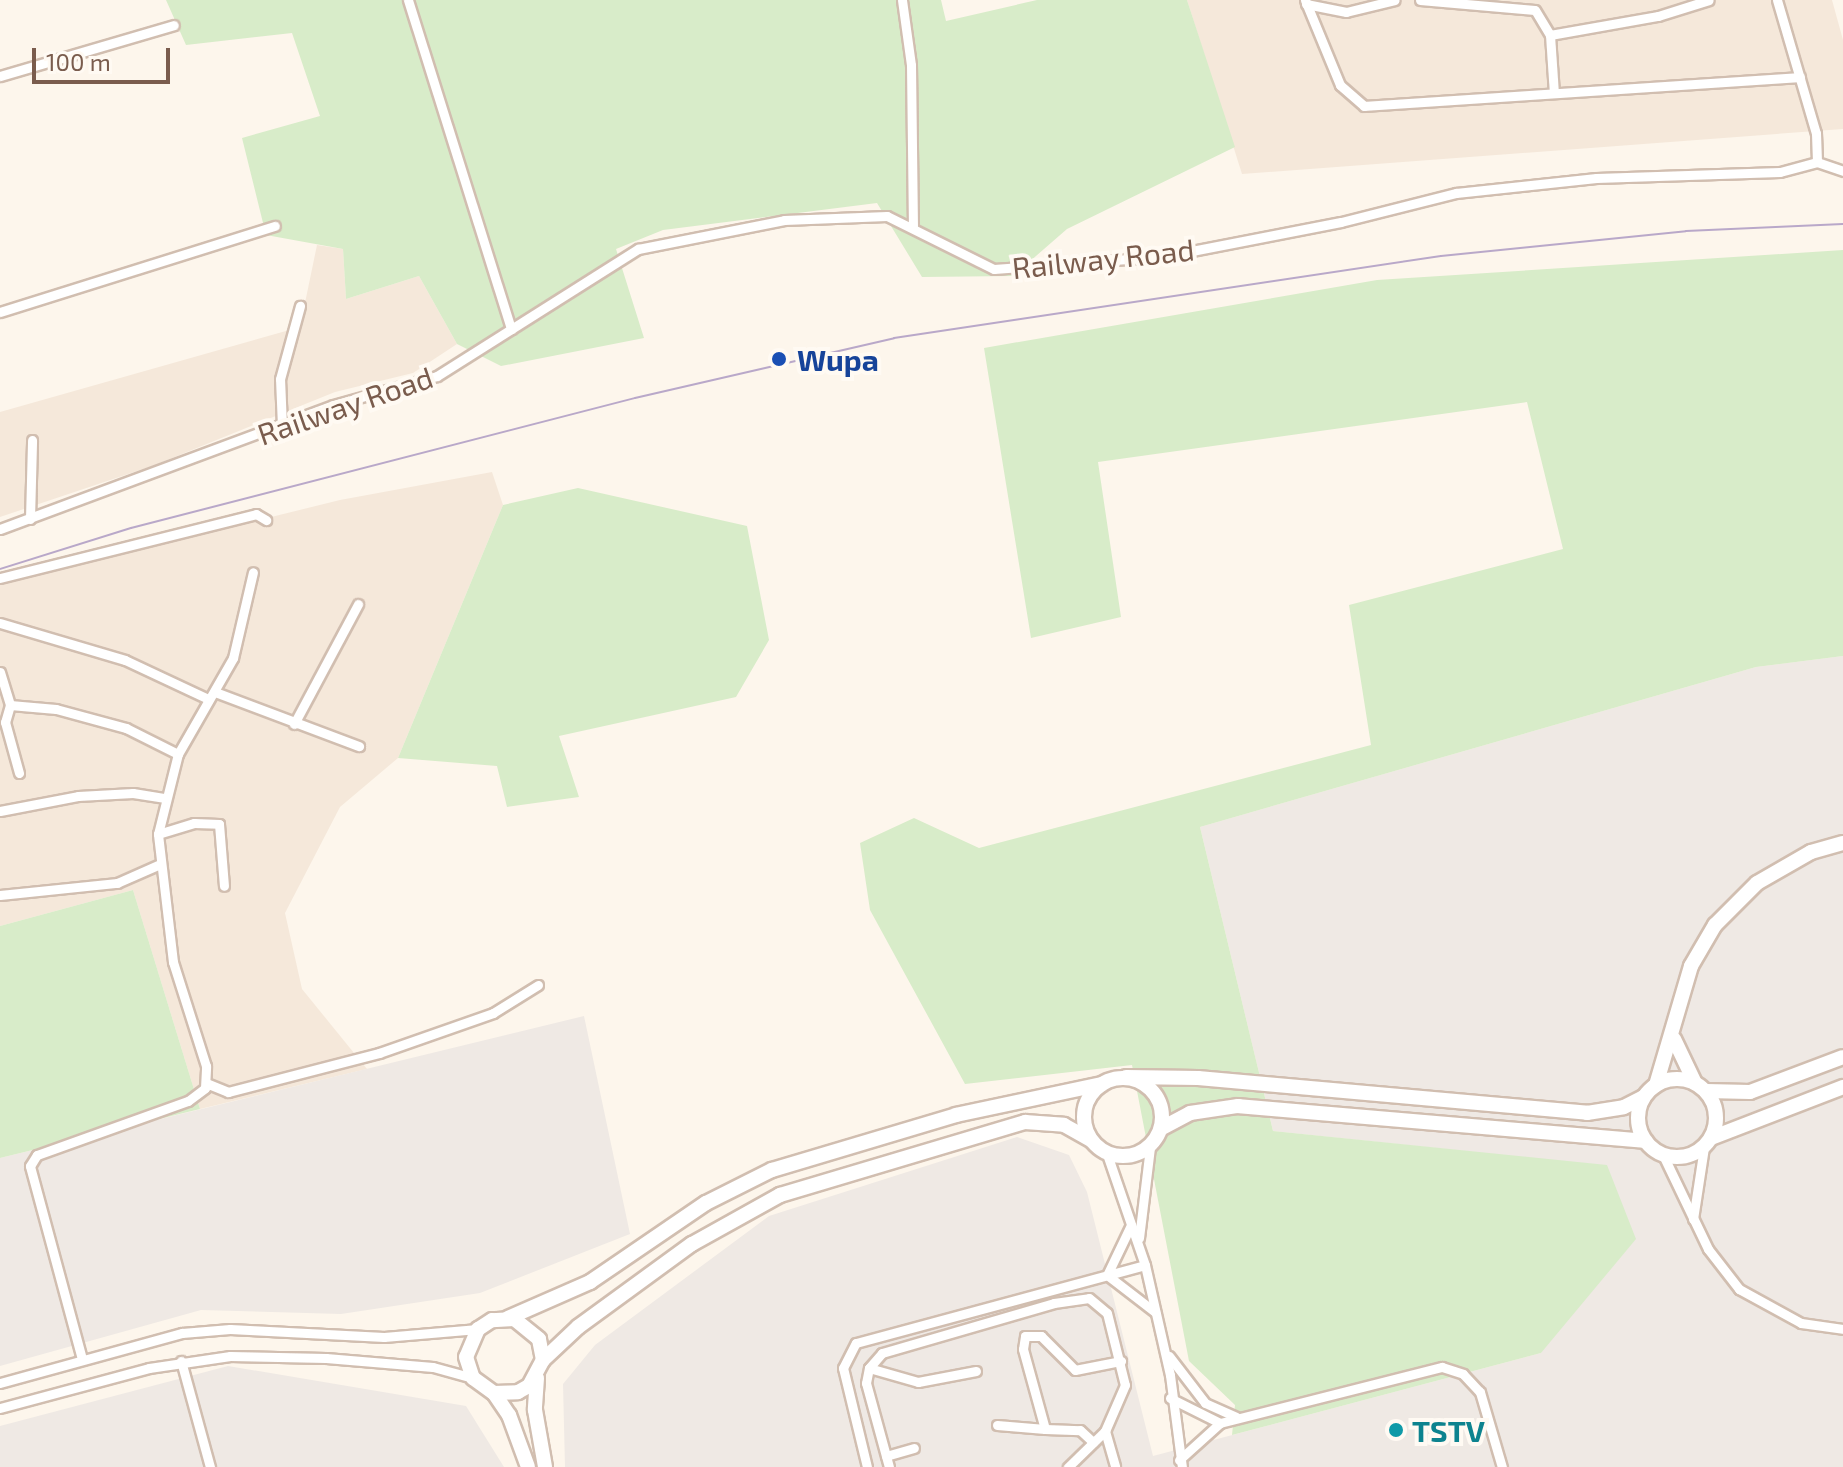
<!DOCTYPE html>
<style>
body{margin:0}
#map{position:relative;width:1843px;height:1467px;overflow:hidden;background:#fdf6ec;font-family:"Exo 2",sans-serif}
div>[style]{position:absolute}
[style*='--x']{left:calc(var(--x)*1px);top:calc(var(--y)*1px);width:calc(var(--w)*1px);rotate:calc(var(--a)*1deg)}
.residential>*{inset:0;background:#f5e8da}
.industrial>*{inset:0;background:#efe9e4}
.green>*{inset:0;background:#d8ecc9}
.roads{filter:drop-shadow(2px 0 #d1beb0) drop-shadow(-2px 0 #d1beb0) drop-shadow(0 2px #d1beb0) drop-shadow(0 -2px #d1beb0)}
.street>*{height:9px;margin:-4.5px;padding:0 4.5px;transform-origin:4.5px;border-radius:4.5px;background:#fff}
.secondary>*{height:14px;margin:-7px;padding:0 7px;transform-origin:7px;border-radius:7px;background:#fff}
.secondary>.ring{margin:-7px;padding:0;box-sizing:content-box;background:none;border:14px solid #fff;border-radius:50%}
.tram>*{height:2px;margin:-1px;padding:0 1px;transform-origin:1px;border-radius:1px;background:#b9a8c9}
.dots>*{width:22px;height:22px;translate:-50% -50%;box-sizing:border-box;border:4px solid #fffaf3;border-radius:50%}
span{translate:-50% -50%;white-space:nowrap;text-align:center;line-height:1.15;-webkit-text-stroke:8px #fffaf3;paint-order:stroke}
.street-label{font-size:30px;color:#7a5c4d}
.transit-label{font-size:30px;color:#164399;font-weight:700}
.left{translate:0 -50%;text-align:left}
.culture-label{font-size:30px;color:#0d838f;font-weight:700}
.scale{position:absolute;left:32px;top:48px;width:138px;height:36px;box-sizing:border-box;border:4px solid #7a5c4d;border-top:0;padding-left:10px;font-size:24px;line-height:28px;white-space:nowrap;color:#7a5c4d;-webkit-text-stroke:6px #fffaf3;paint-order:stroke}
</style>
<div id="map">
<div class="residential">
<i style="clip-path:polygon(1187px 0,1832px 0,1843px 40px,1843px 129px,1242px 174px)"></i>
<i style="clip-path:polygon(317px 245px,343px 249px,346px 299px,419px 276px,457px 344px,413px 373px,335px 392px,155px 465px,0 517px,0 412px,300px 327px)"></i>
<i style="clip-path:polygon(492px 472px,503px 505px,398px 758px,340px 807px,285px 913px,302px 989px,367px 1069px,200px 1109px,133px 890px,0 926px,0 584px,340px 500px)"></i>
</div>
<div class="industrial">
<i style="clip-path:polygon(1843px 656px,1843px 1467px,565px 1467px,563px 1384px,595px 1345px,769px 1216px,1017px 1137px,1069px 1155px,1087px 1192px,1153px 1456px,1541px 1353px,1607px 1166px,1273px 1131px,1200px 827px,1756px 667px)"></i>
<i style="clip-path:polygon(584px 1016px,630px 1234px,480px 1293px,341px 1314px,201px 1310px,0 1366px,0 1158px)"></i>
<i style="clip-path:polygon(228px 1366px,466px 1406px,504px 1467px,0 1467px,0 1426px)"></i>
</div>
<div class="green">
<i style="clip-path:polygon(166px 0,941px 0,946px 21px,1037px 0,1187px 0,1235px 147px,1067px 229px,1013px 276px,922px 277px,877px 203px,663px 230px,616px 249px,644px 338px,501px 366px,457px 344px,419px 276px,346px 299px,343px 249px,266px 235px,242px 138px,320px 116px,292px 33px,186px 45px)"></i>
<i style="clip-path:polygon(1843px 250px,1843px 656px,1756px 667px,1200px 827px,1273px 1131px,1607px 1165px,1636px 1239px,1541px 1353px,1232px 1435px,1235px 1405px,1189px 1361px,1132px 1065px,965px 1084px,870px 910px,860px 843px,914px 818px,979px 848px,1371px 745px,1349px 605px,1563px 549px,1527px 402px,1098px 462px,1121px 617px,1031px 638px,984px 348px,1377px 280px)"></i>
<i style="clip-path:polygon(578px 488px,747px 526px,769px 640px,736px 697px,559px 736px,579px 797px,507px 807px,497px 766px,398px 758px,503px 505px)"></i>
<i style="clip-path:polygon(133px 890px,200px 1109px,0 1158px,0 926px)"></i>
</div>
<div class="roads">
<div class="street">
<i style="--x:408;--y:0;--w:345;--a:72.6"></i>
<i style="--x:902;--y:0;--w:66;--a:82.1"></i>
<i style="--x:911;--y:65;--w:161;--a:89.3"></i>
<i style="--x:1305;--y:0;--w:92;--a:67.6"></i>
<i style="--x:1340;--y:85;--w:32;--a:41"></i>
<i style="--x:1364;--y:106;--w:437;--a:-3.8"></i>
<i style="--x:1420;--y:0;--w:115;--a:5"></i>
<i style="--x:1535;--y:10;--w:29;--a:59"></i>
<i style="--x:1550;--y:35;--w:58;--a:86.1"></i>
<i style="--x:1777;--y:0;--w:139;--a:73.7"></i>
<i style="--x:1816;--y:133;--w:29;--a:88"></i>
<i style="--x:1306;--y:4;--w:41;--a:11.3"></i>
<i style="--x:1346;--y:12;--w:50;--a:-13.8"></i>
<i style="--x:1550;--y:35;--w:110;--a:-10"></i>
<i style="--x:1658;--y:16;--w:53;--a:-17.4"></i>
<i style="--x:0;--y:76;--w:181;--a:-16.3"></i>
<i style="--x:0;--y:312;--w:288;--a:-17.4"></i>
<i style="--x:282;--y:426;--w:47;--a:-92.4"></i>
<i style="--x:280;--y:379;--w:76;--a:-74.7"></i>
<i style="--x:30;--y:519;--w:79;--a:-88.5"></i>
<i style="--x:0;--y:529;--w:355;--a:-20.4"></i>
<i style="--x:333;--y:405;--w:108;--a:-15.6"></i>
<i style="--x:437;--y:376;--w:238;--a:-32.3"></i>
<i style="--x:638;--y:249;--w:149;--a:-11.2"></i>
<i style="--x:784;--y:220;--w:103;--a:-2.2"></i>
<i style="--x:887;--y:216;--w:119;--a:26.4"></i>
<i style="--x:994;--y:269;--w:172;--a:-4.3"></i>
<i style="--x:1166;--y:256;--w:178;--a:-11"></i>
<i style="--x:1341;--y:222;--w:119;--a:-14.2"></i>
<i style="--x:1456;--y:193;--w:141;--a:-6.1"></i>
<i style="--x:1596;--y:178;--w:184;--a:-1.9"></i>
<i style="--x:1780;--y:172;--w:38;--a:-15"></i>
<i style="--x:1817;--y:162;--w:28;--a:19"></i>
<i style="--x:0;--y:578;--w:264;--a:-14"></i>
<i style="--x:256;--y:514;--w:12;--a:31"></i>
<i style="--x:0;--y:623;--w:130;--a:16.5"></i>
<i style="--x:125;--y:660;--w:89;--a:25.1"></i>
<i style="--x:0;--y:672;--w:34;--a:73"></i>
<i style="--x:10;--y:705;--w:18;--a:106"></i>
<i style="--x:5;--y:722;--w:53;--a:74.6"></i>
<i style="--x:215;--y:692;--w:154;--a:20.6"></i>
<i style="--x:10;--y:705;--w:46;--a:5"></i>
<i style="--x:56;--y:709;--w:73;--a:15.2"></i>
<i style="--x:126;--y:728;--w:58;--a:26.6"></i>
<i style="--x:294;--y:724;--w:136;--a:-61.9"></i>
<i style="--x:0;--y:811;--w:79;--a:-10.9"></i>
<i style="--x:78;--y:796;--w:55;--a:-3.1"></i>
<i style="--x:133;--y:793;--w:31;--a:9"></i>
<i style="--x:158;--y:834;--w:38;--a:-17"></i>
<i style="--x:194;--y:823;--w:25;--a:2"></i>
<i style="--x:219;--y:824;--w:62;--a:85.4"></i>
<i style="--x:0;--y:895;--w:118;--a:-5.9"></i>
<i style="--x:117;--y:883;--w:45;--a:-23.7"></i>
<i style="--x:206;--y:1083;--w:24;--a:22"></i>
<i style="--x:228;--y:1092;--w:156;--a:-14.5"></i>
<i style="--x:379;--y:1053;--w:121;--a:-19.3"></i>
<i style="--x:493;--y:1013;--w:53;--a:-31.9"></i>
<i style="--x:1107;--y:1154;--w:117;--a:71.1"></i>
<i style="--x:1145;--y:1265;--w:113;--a:77.2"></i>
<i style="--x:1170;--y:1375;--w:93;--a:82.6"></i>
<i style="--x:1663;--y:1155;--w:104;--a:64.4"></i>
<i style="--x:1708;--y:1249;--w:51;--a:52.2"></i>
<i style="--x:1739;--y:1289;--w:71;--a:28.7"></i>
<i style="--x:1801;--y:1323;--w:42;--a:8.1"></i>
<i style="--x:1693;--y:1219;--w:73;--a:-81.3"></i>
<i style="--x:1131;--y:1225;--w:55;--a:115.6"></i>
<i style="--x:1107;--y:1275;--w:61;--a:37.6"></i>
<i style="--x:1139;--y:1238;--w:92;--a:-83.1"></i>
<i style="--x:1169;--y:1356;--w:59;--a:52.5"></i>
<i style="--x:1205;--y:1403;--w:34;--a:24"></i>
<i style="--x:82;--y:1359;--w:200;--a:-105.1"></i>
<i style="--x:30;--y:1166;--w:13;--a:-58"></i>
<i style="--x:37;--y:1155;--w:160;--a:-19.7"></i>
<i style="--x:188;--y:1101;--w:21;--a:-37"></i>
<i style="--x:205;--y:1088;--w:22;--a:-87"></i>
<i style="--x:206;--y:1066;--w:109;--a:-107.6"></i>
<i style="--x:173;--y:962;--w:129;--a:-96.7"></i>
<i style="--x:158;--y:834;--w:82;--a:-76"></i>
<i style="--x:178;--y:754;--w:111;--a:-60.2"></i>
<i style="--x:233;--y:658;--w:88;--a:-76.9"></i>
<i style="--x:181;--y:1361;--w:110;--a:74.7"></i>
<i style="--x:869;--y:1368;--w:51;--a:15.9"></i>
<i style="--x:918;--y:1382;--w:59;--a:-10.7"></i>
<i style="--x:0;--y:1383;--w:189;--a:-15.4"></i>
<i style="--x:182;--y:1333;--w:48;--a:-4.8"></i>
<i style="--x:230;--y:1329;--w:154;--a:3"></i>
<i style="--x:384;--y:1337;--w:94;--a:-4.9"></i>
<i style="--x:1170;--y:1398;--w:56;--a:26.6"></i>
<i style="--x:0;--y:1408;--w:154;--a:-15"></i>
<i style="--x:149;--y:1368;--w:82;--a:-8.4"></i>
<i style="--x:230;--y:1356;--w:96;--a:1.2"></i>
<i style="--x:326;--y:1358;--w:107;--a:4.8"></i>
<i style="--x:433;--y:1367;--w:41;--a:15.4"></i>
<i style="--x:997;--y:1425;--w:48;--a:4.8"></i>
<i style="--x:1045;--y:1429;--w:83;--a:-105.4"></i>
<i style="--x:1023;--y:1349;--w:13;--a:-81"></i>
<i style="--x:1025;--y:1336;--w:16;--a:0"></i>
<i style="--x:1041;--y:1336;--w:48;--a:45"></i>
<i style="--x:1075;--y:1370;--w:47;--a:-11.1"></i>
<i style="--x:1045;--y:1429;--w:35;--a:2"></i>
<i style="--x:1080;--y:1430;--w:18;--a:43"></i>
<i style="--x:1105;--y:1431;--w:37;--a:74"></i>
<i style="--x:886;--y:1456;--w:29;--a:-16"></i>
<i style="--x:1179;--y:1460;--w:55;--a:-42.1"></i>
<i style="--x:1220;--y:1423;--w:229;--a:-14.2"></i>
<i style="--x:1442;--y:1367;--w:22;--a:18"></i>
<i style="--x:1463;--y:1374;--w:25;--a:47"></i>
<i style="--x:1480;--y:1392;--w:78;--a:73.7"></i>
<i style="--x:867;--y:1467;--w:102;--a:-103.6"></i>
<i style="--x:843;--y:1368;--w:28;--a:-63"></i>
<i style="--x:856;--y:1343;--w:299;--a:-15.1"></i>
<i style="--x:889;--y:1467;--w:87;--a:-105.3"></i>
<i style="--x:866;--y:1383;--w:15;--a:-79"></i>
<i style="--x:869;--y:1368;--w:20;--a:-49"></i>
<i style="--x:882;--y:1353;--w:179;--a:-16.2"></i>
<i style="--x:1054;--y:1303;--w:35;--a:-8"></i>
<i style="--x:1089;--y:1298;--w:23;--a:40"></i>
<i style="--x:1107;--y:1313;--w:74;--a:76"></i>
<i style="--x:1125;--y:1385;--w:50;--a:113.5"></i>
<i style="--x:1105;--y:1431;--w:52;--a:135.8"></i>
</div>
<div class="secondary">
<i style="--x:1674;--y:1039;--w:49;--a:64.5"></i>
<i style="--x:1126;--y:1077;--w:72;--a:0.8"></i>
<i style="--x:1198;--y:1078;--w:391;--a:5.1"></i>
<i style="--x:1587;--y:1113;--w:37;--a:-9"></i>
<i style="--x:1624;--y:1107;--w:22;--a:-27"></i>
<i class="ring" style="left:1084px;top:1078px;width:64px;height:64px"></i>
<i class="ring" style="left:1638px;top:1079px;width:64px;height:64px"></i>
<i style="--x:1656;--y:1085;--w:124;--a:-73.6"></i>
<i style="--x:1691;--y:966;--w:48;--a:-59.7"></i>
<i style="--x:1715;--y:925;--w:59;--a:-45"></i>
<i style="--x:1757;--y:883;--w:62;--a:-29.9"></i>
<i style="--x:1811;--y:852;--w:33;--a:-16"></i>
<i style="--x:1706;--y:1091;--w:44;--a:1.3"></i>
<i style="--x:1750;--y:1092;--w:99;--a:-20.6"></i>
<i style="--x:1162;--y:1128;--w:32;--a:-28"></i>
<i style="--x:1190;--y:1113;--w:49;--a:-8.3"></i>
<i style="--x:1238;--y:1106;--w:409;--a:4.9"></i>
<i style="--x:1711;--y:1138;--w:142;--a:-21.1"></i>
<i style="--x:508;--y:1318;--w:90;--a:-23.7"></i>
<i style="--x:590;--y:1282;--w:140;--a:-34.3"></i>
<i style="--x:706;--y:1203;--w:74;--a:-26.6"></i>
<i style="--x:772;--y:1170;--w:192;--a:-16.6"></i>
<i style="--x:956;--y:1115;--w:149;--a:-12"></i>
<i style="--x:543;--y:1360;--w:48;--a:-43.3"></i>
<i style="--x:578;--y:1327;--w:141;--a:-36.1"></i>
<i style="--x:692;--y:1244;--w:101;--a:-29.1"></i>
<i style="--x:780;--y:1195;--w:256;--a:-16.6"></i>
<i style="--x:1025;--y:1122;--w:39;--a:4"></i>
<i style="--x:1064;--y:1125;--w:31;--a:29"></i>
<i style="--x:537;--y:1378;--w:32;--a:94"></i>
<i style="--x:535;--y:1410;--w:58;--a:80"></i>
<i style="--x:494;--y:1393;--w:24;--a:-2"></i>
<i style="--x:518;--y:1392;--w:13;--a:-29"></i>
<i style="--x:529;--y:1386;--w:30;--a:-62"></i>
<i style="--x:543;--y:1360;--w:21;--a:-101"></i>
<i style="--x:539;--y:1339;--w:32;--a:-141"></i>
<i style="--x:514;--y:1319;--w:22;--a:177"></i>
<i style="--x:492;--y:1320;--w:17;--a:147"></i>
<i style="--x:478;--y:1329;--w:30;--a:113"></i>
<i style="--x:466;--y:1357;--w:22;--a:72"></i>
<i style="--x:473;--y:1378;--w:26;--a:36"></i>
<i style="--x:494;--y:1393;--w:27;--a:56"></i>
<i style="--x:509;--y:1415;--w:55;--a:69.9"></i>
</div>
</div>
<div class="tram">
<i style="--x:0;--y:569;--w:137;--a:-17.4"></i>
<i style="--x:131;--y:528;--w:520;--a:-14.46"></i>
<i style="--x:635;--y:398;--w:266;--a:-13"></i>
<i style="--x:894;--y:338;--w:553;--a:-8.53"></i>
<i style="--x:1441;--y:256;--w:246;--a:-5.8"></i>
<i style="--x:1686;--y:231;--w:157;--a:-2.6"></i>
</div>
<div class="dots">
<i style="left:779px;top:359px;background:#1a4fb4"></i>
<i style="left:1396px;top:1430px;background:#0f9aa8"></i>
</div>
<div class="street-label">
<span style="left:1103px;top:258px;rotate:-6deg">Railway Road</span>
<span style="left:345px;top:405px;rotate:-19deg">Railway Road</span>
</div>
<div class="transit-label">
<span class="left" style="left:797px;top:359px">Wupa</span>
</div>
<div class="culture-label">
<span class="left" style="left:1412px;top:1430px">TSTV</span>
</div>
<div class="scale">100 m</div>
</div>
